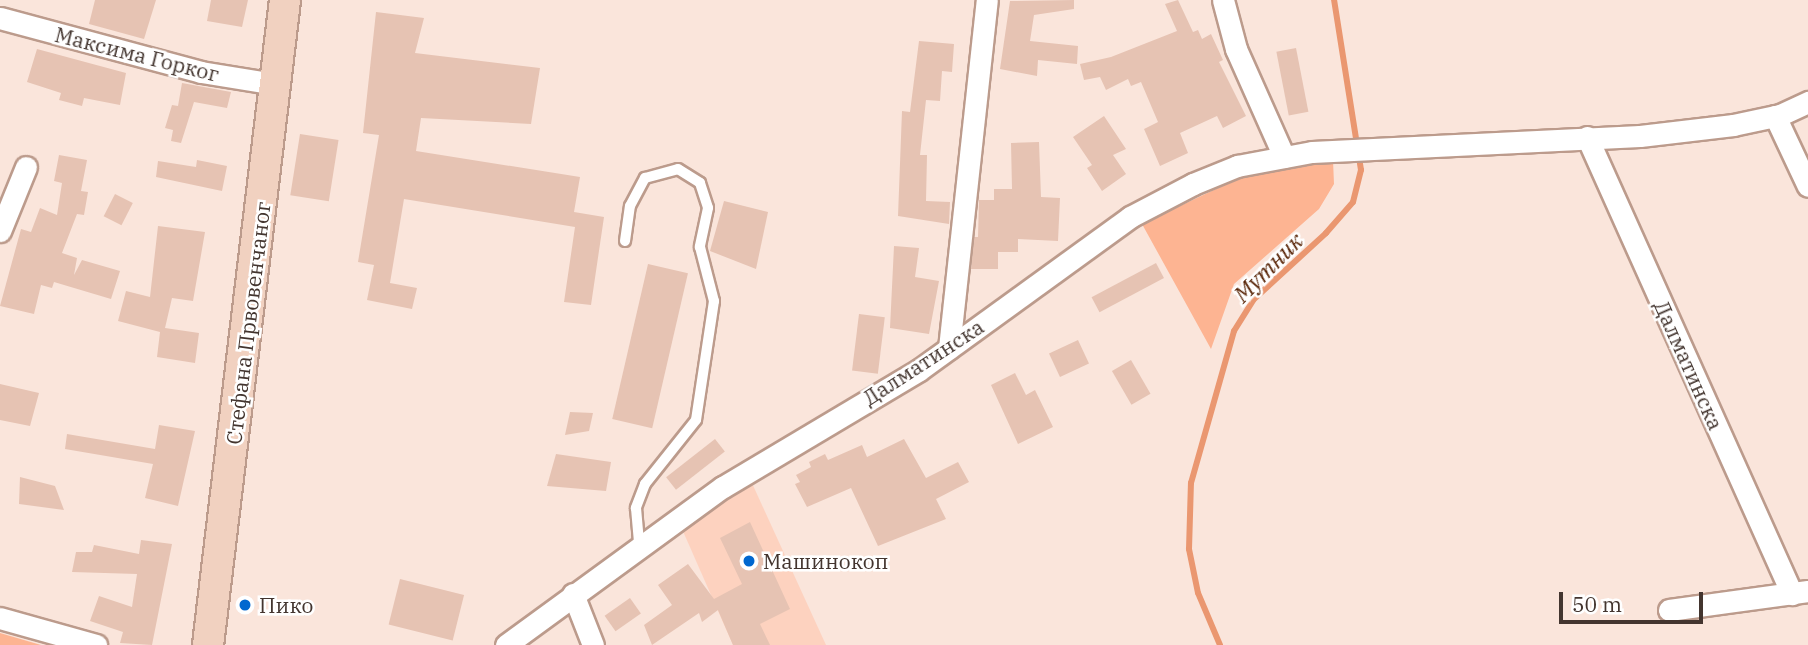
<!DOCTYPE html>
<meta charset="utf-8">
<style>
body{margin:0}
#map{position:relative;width:1808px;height:645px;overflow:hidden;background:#fae5db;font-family:"IBM Plex Serif",serif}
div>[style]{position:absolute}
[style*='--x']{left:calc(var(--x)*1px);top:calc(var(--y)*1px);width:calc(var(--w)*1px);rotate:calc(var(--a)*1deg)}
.built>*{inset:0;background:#fdd2bf}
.green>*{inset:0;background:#fdb492}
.stream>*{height:6px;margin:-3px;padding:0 3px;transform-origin:3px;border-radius:3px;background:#ea9770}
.building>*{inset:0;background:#e6c3b3;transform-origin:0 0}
.roads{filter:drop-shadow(2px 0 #bc9b8c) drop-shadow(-2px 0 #bc9b8c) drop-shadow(0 2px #bc9b8c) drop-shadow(0 -2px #bc9b8c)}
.lane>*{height:10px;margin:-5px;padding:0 5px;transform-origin:5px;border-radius:5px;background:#fff}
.street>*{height:21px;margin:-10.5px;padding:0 10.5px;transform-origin:10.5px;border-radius:10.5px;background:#fff}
.secondary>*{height:30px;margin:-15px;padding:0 15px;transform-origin:15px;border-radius:15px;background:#f1d1c0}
.dots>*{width:19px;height:19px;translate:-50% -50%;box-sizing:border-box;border:4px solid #fff;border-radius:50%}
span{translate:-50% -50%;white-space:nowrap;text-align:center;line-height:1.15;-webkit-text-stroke:5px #fff;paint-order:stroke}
.street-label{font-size:21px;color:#43352f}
.poi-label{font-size:21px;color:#43352f}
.left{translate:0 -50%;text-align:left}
.water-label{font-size:23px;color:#582406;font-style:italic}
.scale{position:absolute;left:1559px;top:592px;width:144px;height:32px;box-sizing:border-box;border:4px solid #43352f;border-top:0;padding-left:9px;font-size:21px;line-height:24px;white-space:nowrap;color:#43352f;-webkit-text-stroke:5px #fff;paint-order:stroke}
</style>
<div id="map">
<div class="built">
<i style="clip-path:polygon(751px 481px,826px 645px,733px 645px,682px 529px)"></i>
</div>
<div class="green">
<i style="clip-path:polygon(1333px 160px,1334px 184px,1319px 209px,1234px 284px,1211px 349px,1142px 224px,1237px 179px)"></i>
<i style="clip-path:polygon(0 633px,41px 645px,0 645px)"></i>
</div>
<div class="stream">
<i style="--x:1220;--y:645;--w:56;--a:-112.9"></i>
<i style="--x:1198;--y:593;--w:45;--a:-101.6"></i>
<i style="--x:1189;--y:549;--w:66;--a:-88.3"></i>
<i style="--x:1191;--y:483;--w:158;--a:-74.2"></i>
<i style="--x:1234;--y:331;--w:36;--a:-58"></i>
<i style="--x:1253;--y:300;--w:99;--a:-42.5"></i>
<i style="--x:1326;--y:233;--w:41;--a:-48.9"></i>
<i style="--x:1353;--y:202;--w:33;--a:-76"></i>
<i style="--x:1361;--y:170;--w:172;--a:-99"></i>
</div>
<div class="building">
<i style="clip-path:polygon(95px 0,156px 0,144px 39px,89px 24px)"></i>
<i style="clip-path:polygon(211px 0,248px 0,242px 27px,207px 21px)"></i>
<i style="clip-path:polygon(1074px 0,1074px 9px,1034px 15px,1030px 41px,1078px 46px,1077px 64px,1038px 60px,1037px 76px,1000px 69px,1010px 1px)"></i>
<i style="clip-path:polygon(1178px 0,1193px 32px,1198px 30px,1202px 39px,1211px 34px,1223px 60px,1219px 62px,1246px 116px,1223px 128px,1217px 116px,1180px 133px,1188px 153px,1160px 166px,1144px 129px,1158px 122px,1141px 82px,1131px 86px,1128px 79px,1106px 90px,1100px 77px,1084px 80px,1080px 64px,1111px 57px,1177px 31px,1165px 4px)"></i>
<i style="clip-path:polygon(376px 12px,424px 18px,415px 53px,540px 68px,531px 124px,421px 118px,416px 151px,580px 177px,574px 212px,604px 217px,591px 305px,564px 302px,575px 227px,404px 199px,390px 283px,417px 288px,412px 309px,367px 300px,374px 265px,358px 262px,379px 135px,363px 133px)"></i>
<i style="clip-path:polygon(919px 41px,954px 44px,952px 72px,942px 71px,940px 101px,926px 100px,920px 155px,927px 155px,926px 201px,950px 202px,949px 224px,898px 216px,902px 111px,910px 112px)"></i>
<i style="left:1296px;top:48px;width:65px;height:20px;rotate:79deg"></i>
<i style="clip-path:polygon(37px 49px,126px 73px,120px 105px,84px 98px,82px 106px,59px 100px,61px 93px,27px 82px)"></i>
<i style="clip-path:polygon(182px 83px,231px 92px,227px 108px,194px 102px,181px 143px,171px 141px,173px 130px,165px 128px,172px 105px,178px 106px)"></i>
<i style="clip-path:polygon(1104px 116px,1126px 149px,1113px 155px,1126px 174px,1102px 191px,1087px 168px,1092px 165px,1073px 137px)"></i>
<i style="left:300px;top:134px;width:39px;height:62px;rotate:9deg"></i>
<i style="clip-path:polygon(1039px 142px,1041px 197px,1060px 198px,1058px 241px,1018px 239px,1018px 252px,998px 252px,998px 269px,971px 269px,974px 237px,978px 237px,979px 200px,994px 200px,994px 189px,1012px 189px,1011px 143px)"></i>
<i style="clip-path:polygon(59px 155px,87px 160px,81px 191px,88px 192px,84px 215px,77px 214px,62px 253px,77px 258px,74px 275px,82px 260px,120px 271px,111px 299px,54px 282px,52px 288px,41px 285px,34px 314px,0 306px,21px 229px,31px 232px,40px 208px,57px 215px,62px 183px,54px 181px)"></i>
<i style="clip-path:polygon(197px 160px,227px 166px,222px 191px,156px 177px,158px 161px,196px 167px)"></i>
<i style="left:115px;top:194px;width:20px;height:25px;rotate:27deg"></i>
<i style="clip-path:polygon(724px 201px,768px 212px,756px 269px,710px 251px)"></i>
<i style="clip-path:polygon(158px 226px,205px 232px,193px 301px,172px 298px,165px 328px,199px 333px,195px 363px,157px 357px,160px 332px,118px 321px,126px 291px,150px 297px)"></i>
<i style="clip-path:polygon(894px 246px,919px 248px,915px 277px,939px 281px,929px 334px,890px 328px)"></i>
<i style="left:1156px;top:263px;width:17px;height:73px;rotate:62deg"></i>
<i style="left:648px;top:264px;width:41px;height:159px;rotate:13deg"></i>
<i style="left:859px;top:314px;width:26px;height:57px;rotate:7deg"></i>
<i style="left:1078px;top:340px;width:26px;height:32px;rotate:65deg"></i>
<i style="left:1131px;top:360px;width:39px;height:22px;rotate:60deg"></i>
<i style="clip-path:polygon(1015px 373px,1026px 395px,1035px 390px,1053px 427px,1018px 444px,991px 385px)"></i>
<i style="clip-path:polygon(0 384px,39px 393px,30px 426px,0 420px)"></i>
<i style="clip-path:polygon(570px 412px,593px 413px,589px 431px,565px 435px)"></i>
<i style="clip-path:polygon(159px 425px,195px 431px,178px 506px,145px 498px,153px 464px,65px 449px,67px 434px,155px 449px)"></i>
<i style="left:715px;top:439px;width:16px;height:62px;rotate:52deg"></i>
<i style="clip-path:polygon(904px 439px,926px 478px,958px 462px,969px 482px,936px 499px,946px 519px,878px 546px,851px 488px,807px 507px,795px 484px,800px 482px,796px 475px,811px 467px,809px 462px,825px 454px,828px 460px,862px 445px,867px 457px)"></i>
<i style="clip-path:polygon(556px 454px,611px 462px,606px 491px,547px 486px)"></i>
<i style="clip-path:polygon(20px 477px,55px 486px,64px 510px,19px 504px)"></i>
<i style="clip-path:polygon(750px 522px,790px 609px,760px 624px,770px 645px,733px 645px,718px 610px,702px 622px,699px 613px,652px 645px,644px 625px,672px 605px,658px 585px,688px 564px,714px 599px,742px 584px,720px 538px)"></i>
<i style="clip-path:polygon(141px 540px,172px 544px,152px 645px,120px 643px,123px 632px,90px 621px,99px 596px,132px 607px,137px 574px,72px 572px,76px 552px,92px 552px,94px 545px,139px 554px)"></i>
<i style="left:400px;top:579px;width:66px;height:47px;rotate:14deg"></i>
<i style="left:630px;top:598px;width:19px;height:31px;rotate:55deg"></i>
</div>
<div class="roads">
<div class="lane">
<i style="--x:625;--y:241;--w:35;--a:-82"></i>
<i style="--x:630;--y:206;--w:32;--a:-62"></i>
<i style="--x:645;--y:178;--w:34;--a:-15"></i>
<i style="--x:678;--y:169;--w:26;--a:32"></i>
<i style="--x:700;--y:183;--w:26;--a:72"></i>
<i style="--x:708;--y:208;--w:40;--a:102"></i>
<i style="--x:700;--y:247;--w:56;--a:75.5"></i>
<i style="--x:714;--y:301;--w:120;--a:98.6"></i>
<i style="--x:696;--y:420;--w:82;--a:128.6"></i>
<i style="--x:645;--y:484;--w:26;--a:111"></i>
<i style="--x:636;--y:508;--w:36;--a:85"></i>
</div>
<div class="street">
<i style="--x:1223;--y:0;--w:51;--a:75.1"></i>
<i style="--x:1236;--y:49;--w:118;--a:66"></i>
<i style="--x:0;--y:18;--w:208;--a:15"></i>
<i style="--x:201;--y:72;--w:75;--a:9.2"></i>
<i style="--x:1775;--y:116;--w:77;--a:64.8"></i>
<i style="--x:1587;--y:137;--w:501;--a:65.84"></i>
<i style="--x:0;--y:231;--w:69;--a:-67.9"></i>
<i style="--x:949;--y:348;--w:350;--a:-83.8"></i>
<i style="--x:573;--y:594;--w:55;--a:68.6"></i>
<i style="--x:1669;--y:610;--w:140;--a:-7.8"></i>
<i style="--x:0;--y:618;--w:100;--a:15.7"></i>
<i style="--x:506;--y:645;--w:268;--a:-36.1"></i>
<i style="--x:723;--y:487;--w:228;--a:-30.8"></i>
<i style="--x:919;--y:370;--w:261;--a:-35.9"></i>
<i style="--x:1130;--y:217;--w:71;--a:-27.6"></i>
<i style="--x:1193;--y:184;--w:48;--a:-22.2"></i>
<i style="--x:1237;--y:166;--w:76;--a:-10.6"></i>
<i style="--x:1312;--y:152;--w:328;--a:-2.8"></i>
<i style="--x:1640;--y:136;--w:94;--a:-6.7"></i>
<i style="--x:1733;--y:125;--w:48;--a:-12"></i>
<i style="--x:1780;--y:115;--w:31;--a:-25"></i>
</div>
<div class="secondary">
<i style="--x:208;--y:645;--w:650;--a:-83.19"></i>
</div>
</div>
<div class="dots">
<i style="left:749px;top:561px;background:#0067cf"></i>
<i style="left:245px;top:605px;background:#0067cf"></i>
</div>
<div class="street-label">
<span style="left:137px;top:54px;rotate:14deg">Максима Горког</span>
<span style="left:248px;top:323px;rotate:-83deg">Стефана Првовенчаног</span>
<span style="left:923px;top:362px;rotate:-33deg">Далматинска</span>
<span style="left:1689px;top:365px;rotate:66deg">Далматинска</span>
</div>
<div class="poi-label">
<span class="left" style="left:763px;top:561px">Машинокоп</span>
<span class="left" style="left:259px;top:605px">Пико</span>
</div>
<div class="water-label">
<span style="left:1268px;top:267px;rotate:-45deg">Мутник</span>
</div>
<div class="scale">50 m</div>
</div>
